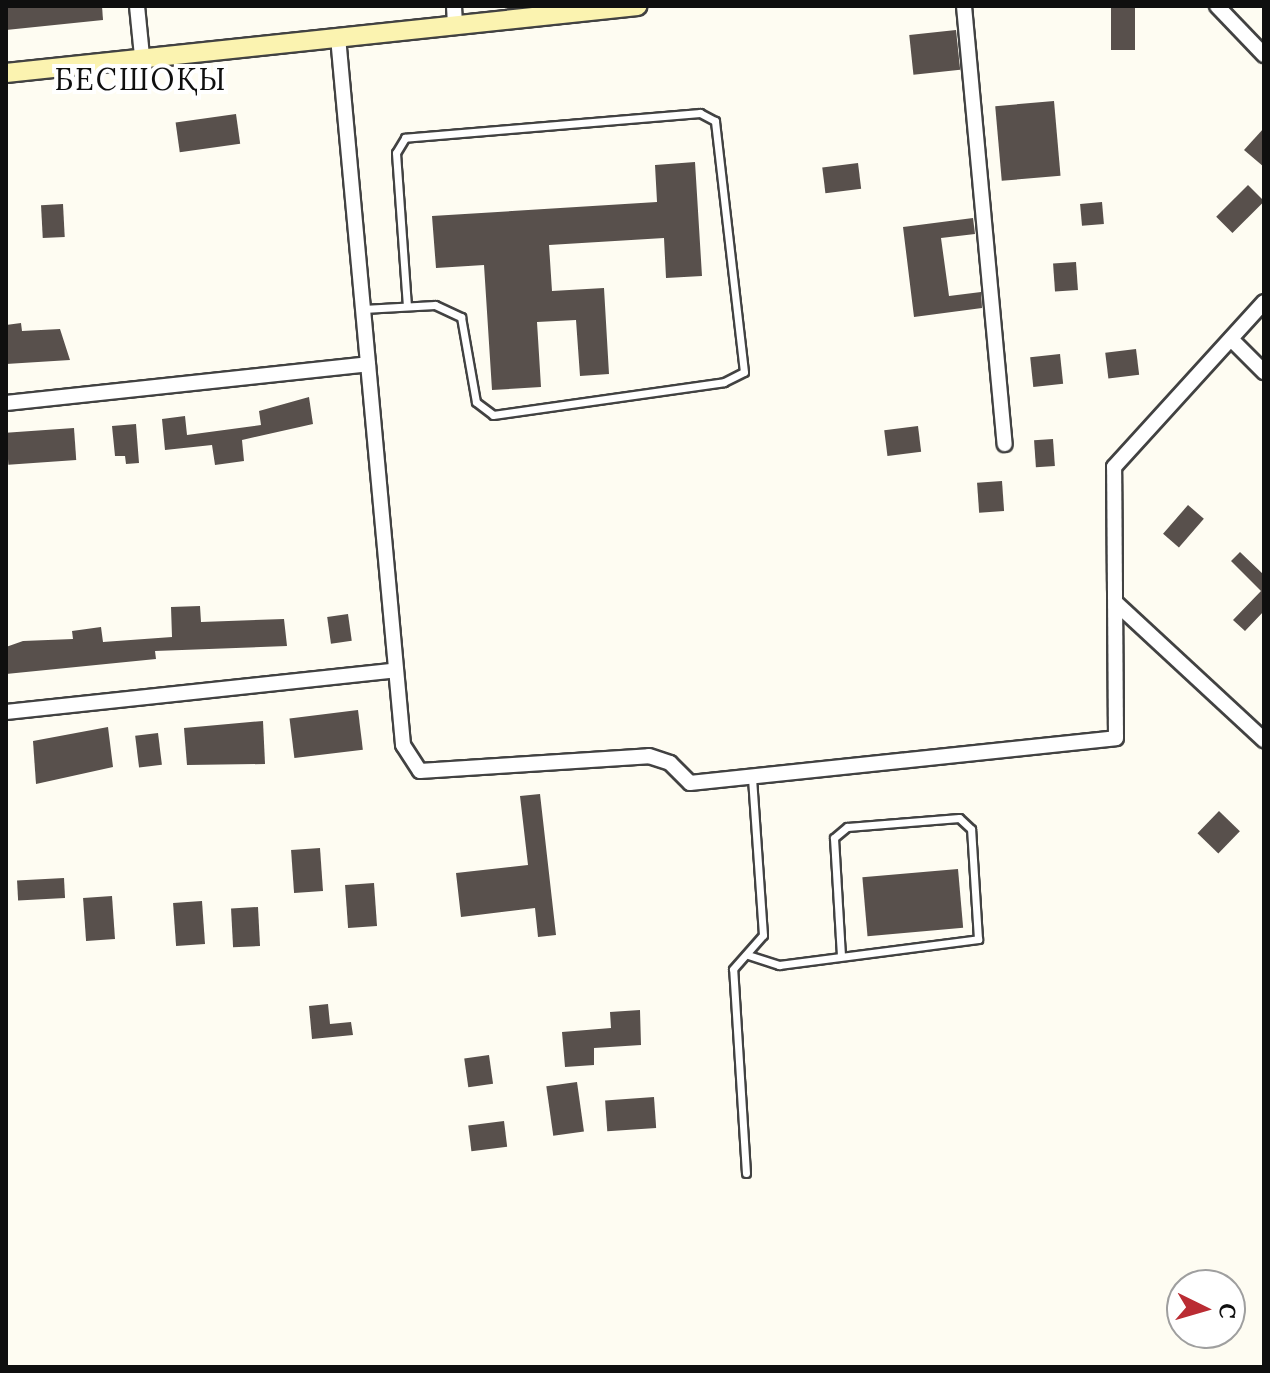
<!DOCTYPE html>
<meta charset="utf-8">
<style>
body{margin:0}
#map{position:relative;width:1270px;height:1373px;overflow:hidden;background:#fefcf2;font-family:Lora,serif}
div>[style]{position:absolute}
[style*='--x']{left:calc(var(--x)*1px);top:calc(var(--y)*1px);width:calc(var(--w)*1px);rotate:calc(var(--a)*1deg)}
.building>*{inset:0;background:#58504c;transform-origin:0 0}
.roads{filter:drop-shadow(2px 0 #424242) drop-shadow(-2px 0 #424242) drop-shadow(0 2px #424242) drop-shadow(0 -2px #424242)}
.lane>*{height:7px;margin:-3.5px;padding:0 3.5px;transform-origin:3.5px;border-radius:3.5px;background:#fff}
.street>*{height:14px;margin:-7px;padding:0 7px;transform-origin:7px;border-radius:7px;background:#fff}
.secondary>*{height:18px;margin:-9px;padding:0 9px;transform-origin:9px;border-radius:9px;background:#fbf3b0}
span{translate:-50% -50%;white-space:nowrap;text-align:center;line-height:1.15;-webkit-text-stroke:8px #fff;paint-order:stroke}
.neighbourhood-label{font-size:30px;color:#0f0f0f;letter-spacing:2px}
.frame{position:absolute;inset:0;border:8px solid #0f0f0f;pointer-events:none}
.north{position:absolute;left:1166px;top:1269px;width:80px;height:80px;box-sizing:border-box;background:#fff;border:2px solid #9f9f9f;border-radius:50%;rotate:95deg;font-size:22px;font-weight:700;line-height:32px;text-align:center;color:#0f0f0f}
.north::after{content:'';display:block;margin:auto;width:28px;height:36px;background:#ba2c33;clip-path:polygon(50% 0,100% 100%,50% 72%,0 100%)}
</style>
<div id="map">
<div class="building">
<i style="clip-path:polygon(6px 6px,102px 6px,103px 20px,6px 30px)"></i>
<i style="left:1111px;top:6px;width:24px;height:44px"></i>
<i style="left:956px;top:30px;width:40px;height:47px;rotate:84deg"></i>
<i style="left:1054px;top:101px;width:75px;height:59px;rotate:85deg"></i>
<i style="left:236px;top:114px;width:30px;height:61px;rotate:82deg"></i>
<i style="clip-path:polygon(1264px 128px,1264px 167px,1244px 150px)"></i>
<i style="clip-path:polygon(695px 162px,702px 276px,666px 278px,664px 238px,549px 245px,552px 291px,604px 288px,609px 374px,580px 376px,576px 320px,537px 322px,541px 387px,492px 390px,484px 265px,436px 268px,432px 216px,657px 202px,655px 165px)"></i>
<i style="left:858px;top:163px;width:26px;height:36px;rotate:83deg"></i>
<i style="left:1248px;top:185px;width:23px;height:45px;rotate:45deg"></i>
<i style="left:1102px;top:202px;width:22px;height:22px;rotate:85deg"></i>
<i style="left:63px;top:204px;width:33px;height:22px;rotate:87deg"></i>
<i style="clip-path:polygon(973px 218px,975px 234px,941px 238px,949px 296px,981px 292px,982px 308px,914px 317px,903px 227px)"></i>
<i style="left:1076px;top:262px;width:28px;height:23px;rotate:86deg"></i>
<i style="clip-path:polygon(21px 323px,22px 331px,60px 329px,70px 360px,6px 364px,6px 325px)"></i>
<i style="left:1136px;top:349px;width:26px;height:31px;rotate:83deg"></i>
<i style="left:1060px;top:354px;width:30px;height:30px;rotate:84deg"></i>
<i style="clip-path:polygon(309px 397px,313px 424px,242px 440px,244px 461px,215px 465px,212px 445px,165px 450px,162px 419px,185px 416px,187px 435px,261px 425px,259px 411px)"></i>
<i style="clip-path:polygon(136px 424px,139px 463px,126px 464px,125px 456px,115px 456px,112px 426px)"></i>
<i style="left:918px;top:426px;width:26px;height:34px;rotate:83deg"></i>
<i style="left:74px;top:428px;width:32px;height:68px;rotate:86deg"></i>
<i style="left:1053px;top:439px;width:27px;height:19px;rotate:86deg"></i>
<i style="left:1002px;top:481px;width:30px;height:25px;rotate:86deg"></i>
<i style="left:1188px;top:505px;width:21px;height:38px;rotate:41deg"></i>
<i style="clip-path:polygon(1240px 552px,1264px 575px,1264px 611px,1245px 631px,1233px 620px,1261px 591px,1231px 561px)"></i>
<i style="clip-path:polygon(200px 606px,201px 622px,284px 619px,287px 646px,155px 651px,156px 659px,6px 674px,6px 647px,23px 641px,73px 639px,72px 631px,101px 627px,103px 642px,172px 637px,171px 607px)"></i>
<i style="left:348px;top:614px;width:27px;height:21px;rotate:82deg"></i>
<i style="left:358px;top:710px;width:40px;height:69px;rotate:83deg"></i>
<i style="clip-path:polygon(263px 721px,265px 764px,187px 765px,184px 728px)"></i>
<i style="clip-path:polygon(108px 727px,113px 767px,36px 784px,33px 741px)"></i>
<i style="left:158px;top:733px;width:32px;height:23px;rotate:83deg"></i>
<i style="clip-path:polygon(540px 794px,556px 935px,538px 937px,535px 908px,461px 917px,456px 873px,528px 865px,520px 796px)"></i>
<i style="left:1219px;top:811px;width:29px;height:31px;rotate:44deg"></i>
<i style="left:320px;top:848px;width:43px;height:29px;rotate:86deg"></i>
<i style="left:958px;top:869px;width:59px;height:96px;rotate:85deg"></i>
<i style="left:64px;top:878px;width:20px;height:47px;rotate:87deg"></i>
<i style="left:374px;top:883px;width:43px;height:29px;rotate:86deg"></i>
<i style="left:112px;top:896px;width:43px;height:29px;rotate:86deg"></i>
<i style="left:202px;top:901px;width:43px;height:29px;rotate:86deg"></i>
<i style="left:258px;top:907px;width:39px;height:27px;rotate:87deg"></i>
<i style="clip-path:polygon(328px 1004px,330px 1024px,351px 1022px,353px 1035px,312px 1039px,309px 1006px)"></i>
<i style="clip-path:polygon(640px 1010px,641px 1045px,594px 1048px,594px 1065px,565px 1067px,562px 1032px,611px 1028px,610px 1012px)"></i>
<i style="left:489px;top:1055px;width:29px;height:25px;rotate:82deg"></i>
<i style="left:577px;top:1082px;width:50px;height:31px;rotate:82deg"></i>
<i style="left:654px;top:1097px;width:31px;height:49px;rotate:86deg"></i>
<i style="left:504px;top:1121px;width:26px;height:36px;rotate:83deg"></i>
</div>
<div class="roads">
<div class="lane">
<i style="--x:363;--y:309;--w:72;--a:-3.2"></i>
<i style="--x:435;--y:305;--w:29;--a:25"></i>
<i style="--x:461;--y:317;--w:86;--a:80"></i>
<i style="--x:476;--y:402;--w:21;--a:37"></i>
<i style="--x:493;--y:415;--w:233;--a:-8.1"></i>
<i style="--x:724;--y:382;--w:22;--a:-27"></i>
<i style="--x:744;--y:372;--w:253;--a:-96.6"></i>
<i style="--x:715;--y:121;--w:17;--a:-152"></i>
<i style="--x:700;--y:113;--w:296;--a:175.2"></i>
<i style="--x:405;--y:138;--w:17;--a:121"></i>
<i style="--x:396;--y:153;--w:153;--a:85.9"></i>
<i style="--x:748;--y:955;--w:33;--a:18"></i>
<i style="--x:779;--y:965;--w:201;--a:-7.4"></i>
<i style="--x:978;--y:939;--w:110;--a:-93.6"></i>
<i style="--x:971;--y:829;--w:16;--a:-137"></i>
<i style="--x:959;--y:818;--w:112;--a:175.4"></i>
<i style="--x:847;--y:827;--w:17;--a:140"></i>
<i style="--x:834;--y:838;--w:117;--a:86.6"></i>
<i style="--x:746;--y:1173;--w:204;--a:-93.6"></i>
<i style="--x:733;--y:969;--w:45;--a:-48.6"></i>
<i style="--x:763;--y:935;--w:159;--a:-94"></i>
</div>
<div class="street">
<i style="--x:137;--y:6;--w:50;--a:84.3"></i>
<i style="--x:454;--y:6;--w:18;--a:87"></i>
<i style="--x:964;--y:6;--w:440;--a:84.7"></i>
<i style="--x:1217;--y:6;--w:68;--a:46.2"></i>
<i style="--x:338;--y:37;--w:711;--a:84.75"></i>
<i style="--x:403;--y:745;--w:31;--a:57"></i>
<i style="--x:420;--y:771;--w:229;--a:-3.7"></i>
<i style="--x:649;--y:756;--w:22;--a:18"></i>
<i style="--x:670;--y:763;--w:28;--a:45"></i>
<i style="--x:690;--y:783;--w:428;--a:-6"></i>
<i style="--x:1116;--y:738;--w:271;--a:-90.4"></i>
<i style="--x:1114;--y:467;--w:223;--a:-47.7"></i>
<i style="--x:1231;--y:339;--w:47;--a:45"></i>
<i style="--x:6;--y:403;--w:364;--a:-6.1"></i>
<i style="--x:1116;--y:603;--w:202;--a:42.8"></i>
<i style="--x:6;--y:712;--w:392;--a:-6.1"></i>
</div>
<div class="secondary">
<i style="--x:6;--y:73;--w:635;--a:-6.06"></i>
</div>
</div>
<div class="neighbourhood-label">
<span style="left:141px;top:79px">БЕСШОҚЫ</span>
</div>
<div class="frame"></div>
<div class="north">С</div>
</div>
